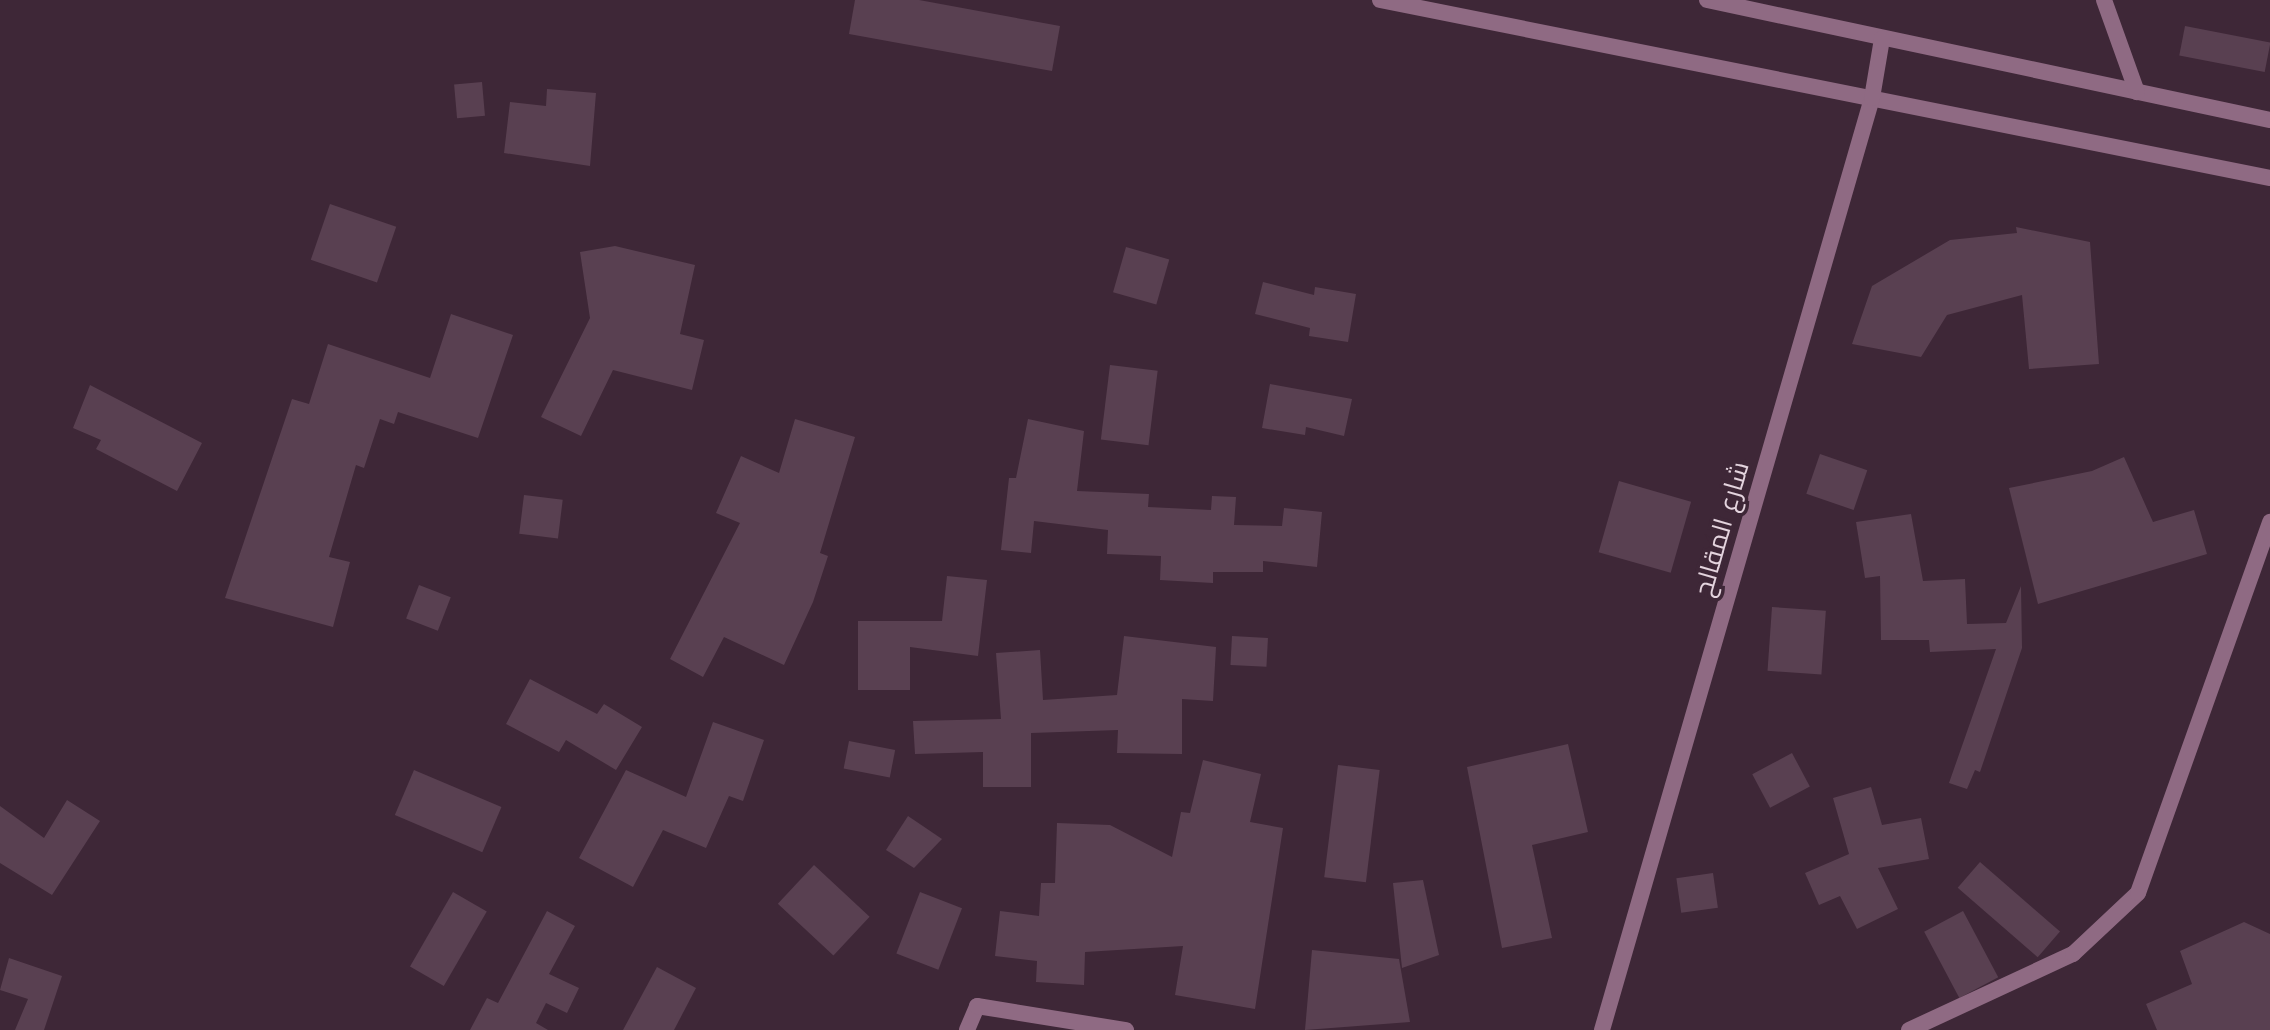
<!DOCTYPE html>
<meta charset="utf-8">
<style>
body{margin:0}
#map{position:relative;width:2270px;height:1030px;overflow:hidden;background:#3e2737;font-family:"Work Sans",Cairo,sans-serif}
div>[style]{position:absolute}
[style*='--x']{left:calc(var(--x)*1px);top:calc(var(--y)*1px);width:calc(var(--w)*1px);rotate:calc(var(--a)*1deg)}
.building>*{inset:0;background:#594051;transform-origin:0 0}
.street>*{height:16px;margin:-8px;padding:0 8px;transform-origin:8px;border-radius:8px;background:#8f6a83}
span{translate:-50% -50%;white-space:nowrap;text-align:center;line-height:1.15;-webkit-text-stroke:7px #3e2737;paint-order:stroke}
.street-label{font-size:26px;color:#e4d4de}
</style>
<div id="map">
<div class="building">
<i style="clip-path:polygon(855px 0,919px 0,1060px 26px,1052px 71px,849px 34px)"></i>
<i style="left:2185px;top:26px;width:87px;height:30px;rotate:11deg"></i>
<i style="left:482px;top:82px;width:34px;height:28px;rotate:85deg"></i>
<i style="clip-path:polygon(547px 89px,596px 93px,590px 166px,504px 153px,510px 102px,546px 106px)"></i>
<i style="left:330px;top:204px;width:70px;height:59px;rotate:19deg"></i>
<i style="clip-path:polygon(2016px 227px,2090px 242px,2099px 364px,2029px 369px,2022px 295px,1947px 315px,1921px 357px,1852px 344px,1872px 286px,1950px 240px,2017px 233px)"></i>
<i style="clip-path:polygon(615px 246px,695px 265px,680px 334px,704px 340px,692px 390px,613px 370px,581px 436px,541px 417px,590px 318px,580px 252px)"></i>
<i style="left:1126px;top:247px;width:45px;height:47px;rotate:16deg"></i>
<i style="clip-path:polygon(1263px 282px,1314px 295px,1315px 287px,1356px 294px,1348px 342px,1309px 336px,1310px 328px,1255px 314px)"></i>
<i style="clip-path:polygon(451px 314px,513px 335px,478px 438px,398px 412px,394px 424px,380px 419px,364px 468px,356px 465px,329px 557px,350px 562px,333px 627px,225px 598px,292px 399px,309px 404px,328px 344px,430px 378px)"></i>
<i style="left:1110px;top:365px;width:48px;height:75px;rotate:7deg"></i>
<i style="clip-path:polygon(1270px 384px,1352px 399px,1344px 436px,1306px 427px,1305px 435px,1262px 428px)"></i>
<i style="clip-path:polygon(90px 385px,202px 443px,177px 491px,96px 449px,101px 440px,73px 428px)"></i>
<i style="clip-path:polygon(795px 419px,855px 437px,820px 553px,828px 556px,813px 602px,784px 665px,724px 637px,703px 677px,670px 659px,740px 523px,716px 513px,741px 456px,779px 473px)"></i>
<i style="clip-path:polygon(1028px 419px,1084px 431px,1077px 491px,1149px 494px,1148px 507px,1211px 510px,1212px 496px,1236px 497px,1234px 525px,1282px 526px,1284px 508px,1322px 512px,1317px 567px,1263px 561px,1263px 572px,1213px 572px,1213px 583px,1160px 580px,1161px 556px,1107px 554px,1108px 530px,1034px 521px,1031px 553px,1001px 550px,1009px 478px,1016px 478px)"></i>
<i style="left:1820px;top:454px;width:50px;height:42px;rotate:19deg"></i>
<i style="clip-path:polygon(2124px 457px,2153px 522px,2194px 510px,2207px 554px,2038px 604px,2009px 488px,2092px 471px)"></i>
<i style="left:1619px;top:481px;width:75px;height:74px;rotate:16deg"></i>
<i style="left:524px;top:495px;width:39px;height:39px;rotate:7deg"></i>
<i style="clip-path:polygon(1911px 514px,1923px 581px,1965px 579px,1967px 624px,2006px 623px,2021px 586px,2022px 648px,1980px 772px,1975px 770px,1967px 789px,1949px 783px,1996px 649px,1930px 652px,1929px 640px,1881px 640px,1880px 576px,1865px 578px,1856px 522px)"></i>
<i style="clip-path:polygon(947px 576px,987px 580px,978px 656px,910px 647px,910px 690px,858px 690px,858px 621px,942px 621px)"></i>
<i style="left:419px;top:585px;width:34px;height:36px;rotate:21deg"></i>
<i style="left:1772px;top:607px;width:54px;height:64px;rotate:4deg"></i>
<i style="clip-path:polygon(1124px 636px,1216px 647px,1213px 701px,1182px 699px,1182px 754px,1117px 753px,1118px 730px,1031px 733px,1031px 787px,983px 787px,983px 752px,915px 754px,913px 721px,1001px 719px,996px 653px,1040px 650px,1043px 700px,1117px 695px)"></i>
<i style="left:1232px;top:636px;width:36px;height:29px;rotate:3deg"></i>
<i style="clip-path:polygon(530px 679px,597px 714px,604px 704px,642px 727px,616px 770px,566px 740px,559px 752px,506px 724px)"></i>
<i style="clip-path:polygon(713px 722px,764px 740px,743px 801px,729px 796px,706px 848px,663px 830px,633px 887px,579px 858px,626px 770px,686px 797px)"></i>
<i style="left:849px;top:741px;width:47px;height:28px;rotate:11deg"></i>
<i style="clip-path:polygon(1568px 744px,1588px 832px,1532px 845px,1552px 938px,1502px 948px,1467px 767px)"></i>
<i style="left:1792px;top:753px;width:38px;height:45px;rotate:62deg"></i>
<i style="clip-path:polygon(1203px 760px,1261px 774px,1250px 822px,1283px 828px,1255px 1009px,1175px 995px,1183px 946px,1085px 952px,1084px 985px,1036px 982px,1037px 961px,995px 956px,1000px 911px,1039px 916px,1041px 883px,1055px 883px,1057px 823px,1110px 825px,1172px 857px,1181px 812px,1190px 813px)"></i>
<i style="left:1338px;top:765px;width:42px;height:113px;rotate:7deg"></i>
<i style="left:414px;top:770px;width:95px;height:49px;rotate:23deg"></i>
<i style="clip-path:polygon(1871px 787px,1882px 825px,1921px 818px,1929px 859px,1878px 868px,1898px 909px,1857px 929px,1840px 896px,1819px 905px,1805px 873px,1849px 854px,1833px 798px)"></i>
<i style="clip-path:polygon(67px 800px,100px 821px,52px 895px,0 863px,0 806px,44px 838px)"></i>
<i style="clip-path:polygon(908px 816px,942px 839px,914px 868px,886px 850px)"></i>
<i style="left:1980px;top:862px;width:106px;height:34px;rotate:41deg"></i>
<i style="left:814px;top:865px;width:76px;height:53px;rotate:43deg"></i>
<i style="left:1713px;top:873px;width:35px;height:37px;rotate:82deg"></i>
<i style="clip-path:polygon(1423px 880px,1439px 955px,1402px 968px,1393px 883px)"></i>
<i style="left:453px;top:892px;width:39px;height:86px;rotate:30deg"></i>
<i style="left:920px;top:892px;width:45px;height:66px;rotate:21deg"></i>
<i style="clip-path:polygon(547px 911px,575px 926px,549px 974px,579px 988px,567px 1013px,546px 1003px,536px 1023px,548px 1030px,470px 1030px,487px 998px,498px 1003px)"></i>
<i style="left:1963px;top:911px;width:75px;height:44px;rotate:62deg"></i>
<i style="clip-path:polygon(2244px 922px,2270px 934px,2270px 1030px,2157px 1030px,2146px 1004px,2192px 984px,2180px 951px)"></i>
<i style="clip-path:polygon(1312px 950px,1399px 959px,1410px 1022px,1305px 1030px)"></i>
<i style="clip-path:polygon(9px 958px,62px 976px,44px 1030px,15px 1030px,28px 999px,0 990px)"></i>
<i style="clip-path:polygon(657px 967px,696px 988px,674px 1030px,623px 1030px)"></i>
</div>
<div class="street">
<i style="--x:1380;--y:0;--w:908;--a:11.31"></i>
<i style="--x:1707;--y:0;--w:576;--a:12.03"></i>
<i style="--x:2104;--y:0;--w:98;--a:70.3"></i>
<i style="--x:967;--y:1030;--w:26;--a:-67"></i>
<i style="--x:977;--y:1006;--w:151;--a:9.2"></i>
<i style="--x:1602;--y:1030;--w:970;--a:-73.84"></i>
<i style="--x:1872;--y:98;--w:60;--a:-80.4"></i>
<i style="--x:1909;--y:1030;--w:181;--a:-24.9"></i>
<i style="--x:2073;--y:954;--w:89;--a:-43.2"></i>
<i style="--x:2138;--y:893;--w:394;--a:-70.4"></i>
</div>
<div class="street-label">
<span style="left:1722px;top:529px;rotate:-74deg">شارع المقالح</span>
</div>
</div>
